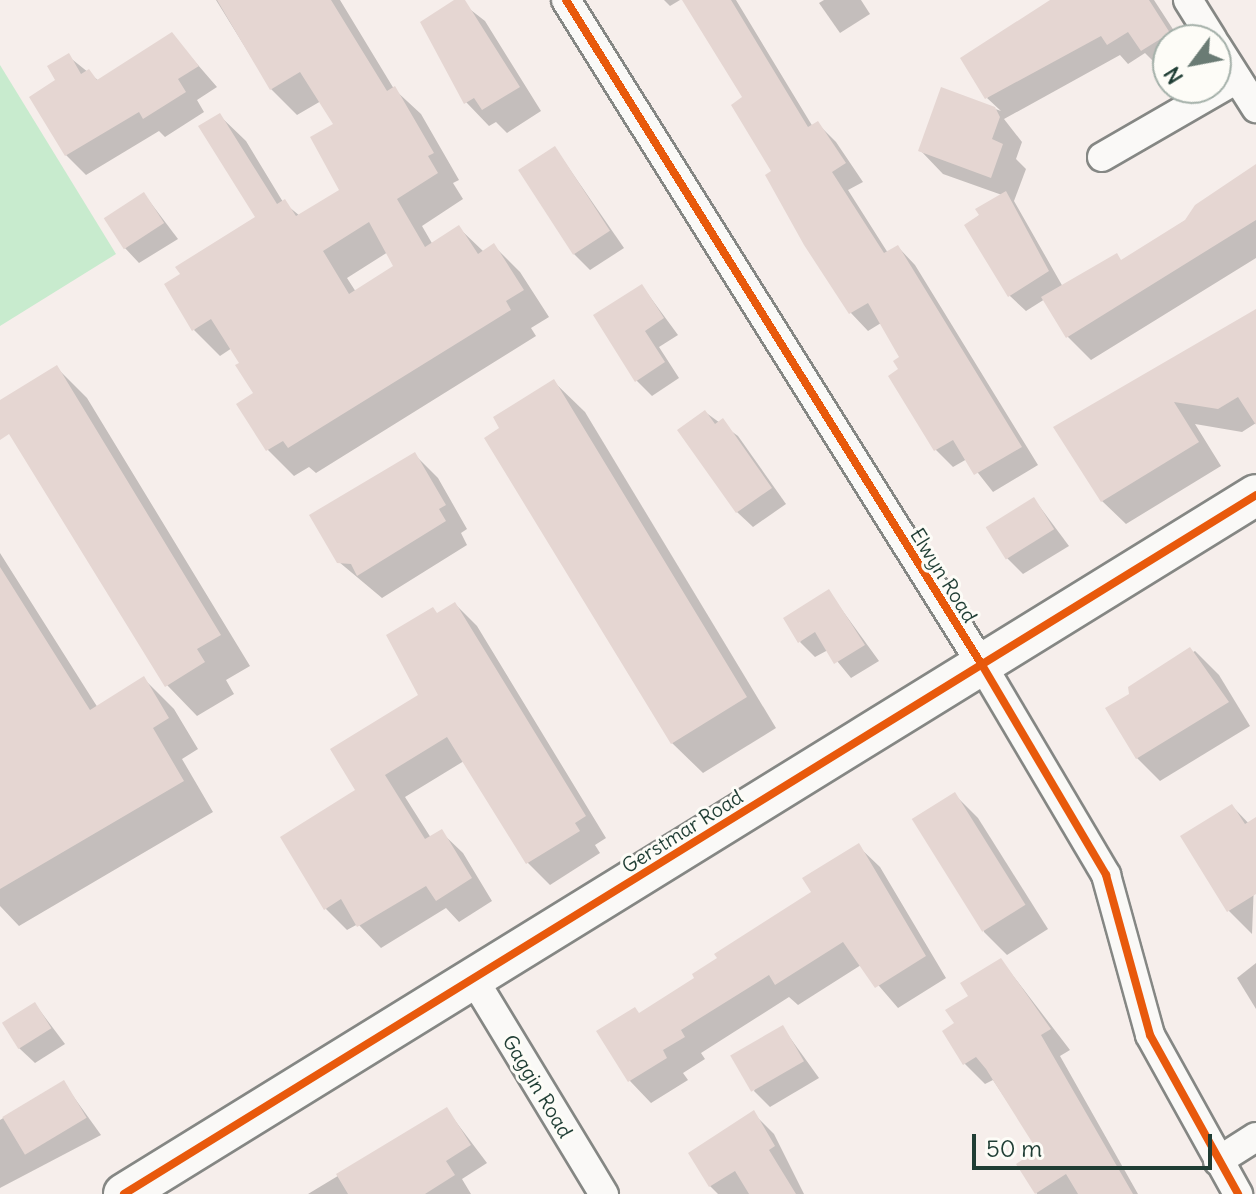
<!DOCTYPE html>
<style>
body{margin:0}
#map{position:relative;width:1256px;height:1194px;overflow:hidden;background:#f6eeeb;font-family:Delius,sans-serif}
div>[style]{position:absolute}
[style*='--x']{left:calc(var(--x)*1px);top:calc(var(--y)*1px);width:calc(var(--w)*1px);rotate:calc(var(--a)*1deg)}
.green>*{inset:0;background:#c8ebce}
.shadow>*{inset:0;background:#0003}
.building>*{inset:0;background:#e5d6d2;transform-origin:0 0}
.roads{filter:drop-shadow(2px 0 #858784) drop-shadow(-2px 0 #858784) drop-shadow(0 2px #858784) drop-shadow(0 -2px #858784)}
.street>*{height:28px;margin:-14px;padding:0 14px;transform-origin:14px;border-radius:14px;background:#faf9f7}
.secondary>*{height:40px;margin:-20px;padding:0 20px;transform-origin:20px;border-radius:20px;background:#faf9f7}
.cycleway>*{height:8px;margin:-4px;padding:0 4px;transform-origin:4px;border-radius:4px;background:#e8590c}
span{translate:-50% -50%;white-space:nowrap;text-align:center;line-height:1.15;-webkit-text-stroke:6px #fdfcf7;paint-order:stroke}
.street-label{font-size:20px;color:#1f3d34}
.north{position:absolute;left:1152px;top:24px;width:80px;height:80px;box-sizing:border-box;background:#fdfcf7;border:2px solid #a4b0a9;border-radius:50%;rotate:238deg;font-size:22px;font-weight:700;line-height:32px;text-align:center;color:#1f3d34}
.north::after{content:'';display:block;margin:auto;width:28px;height:36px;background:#6a7b74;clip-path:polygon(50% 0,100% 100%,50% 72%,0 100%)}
.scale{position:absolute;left:972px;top:1134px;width:240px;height:36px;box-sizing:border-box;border:4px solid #1f3d34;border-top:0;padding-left:10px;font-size:24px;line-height:28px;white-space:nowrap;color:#1f3d34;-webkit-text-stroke:6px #fdfcf7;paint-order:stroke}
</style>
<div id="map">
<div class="green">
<i style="clip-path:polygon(0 65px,116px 254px,0 326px)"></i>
</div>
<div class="shadow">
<i style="clip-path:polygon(evenodd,216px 0,340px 0,394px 89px,421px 114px,459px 180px,453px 183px,463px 199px,422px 226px,433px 245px,459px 228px,484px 252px,494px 246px,520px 272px,549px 317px,531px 328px,536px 336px,316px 473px,309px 467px,294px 476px,268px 450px,239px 404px,256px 394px,241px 363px,232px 348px,220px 356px,194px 330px,257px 218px,219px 115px,246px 141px,283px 202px,300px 216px,342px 191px,336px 125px,321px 101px,297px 115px,271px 89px,216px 0,388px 252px,396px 266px,356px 292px,347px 278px,388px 252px)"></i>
<i style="clip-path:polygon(458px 0,485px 21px,541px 111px,507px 133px,496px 122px,489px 126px,466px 102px)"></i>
<i style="clip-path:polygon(664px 0,680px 0,670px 6px)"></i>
<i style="clip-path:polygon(685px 0,736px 0,813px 127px,818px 124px,836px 142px,863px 182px,848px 190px,888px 253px,898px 247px,915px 265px,1038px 465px,993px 492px,967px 459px,953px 467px,935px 449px,901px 370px,902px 358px,881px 323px,868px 331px,851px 313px,768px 176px,774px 172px,745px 98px)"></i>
<i style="clip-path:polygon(824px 0,861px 0,870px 14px,840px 33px,819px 3px)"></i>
<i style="clip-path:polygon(1073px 0,1154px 0,1180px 40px,1168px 40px,1168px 66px,1162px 70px,1145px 53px,1128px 64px,1120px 55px,1004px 119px,1022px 142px,1016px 159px,1026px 169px,1014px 201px,1063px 287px,1122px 262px,1256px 174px,1256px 258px,1091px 360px,1067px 336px,1045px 299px,1026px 311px,1010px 296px,967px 226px,1002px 195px,943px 174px,920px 150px,942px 90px,1001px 111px,987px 98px)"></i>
<i style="clip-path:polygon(172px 35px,217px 87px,197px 100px,204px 112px,165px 137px,159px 131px,86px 175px,66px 155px,58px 81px,68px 56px,99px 81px)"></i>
<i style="clip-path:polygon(555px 148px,624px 248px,590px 270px,574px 254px)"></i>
<i style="clip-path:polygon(144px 194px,178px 239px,139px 263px,124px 247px)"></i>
<i style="clip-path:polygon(642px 286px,678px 335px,659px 347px,679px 378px,652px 396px,636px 380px)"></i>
<i style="clip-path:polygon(1256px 311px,1256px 423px,1242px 432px,1195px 424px,1221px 466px,1126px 524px,1102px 501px,1056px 427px)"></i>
<i style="clip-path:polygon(57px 368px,87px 398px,250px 666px,226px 680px,234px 694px,197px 716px,167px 685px,0 416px,0 403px)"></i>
<i style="clip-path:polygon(554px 382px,585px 412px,776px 728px,703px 773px,672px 743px)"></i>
<i style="clip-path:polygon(705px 412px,738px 436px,786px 504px,753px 527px,737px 512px)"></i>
<i style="clip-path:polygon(414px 454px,438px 478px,467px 529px,461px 533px,467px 545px,382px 598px,339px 562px)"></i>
<i style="clip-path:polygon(1034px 499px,1069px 546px,1023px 574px,1007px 558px)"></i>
<i style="clip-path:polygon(0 553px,98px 708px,144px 679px,174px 709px,198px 749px,182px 759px,213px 812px,19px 926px,0 906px)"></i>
<i style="clip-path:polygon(829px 592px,879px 661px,851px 678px,828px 650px,815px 657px,800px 642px)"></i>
<i style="clip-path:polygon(455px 604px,477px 626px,606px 838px,595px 845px,600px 853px,550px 885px,528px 863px,464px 761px,405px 797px,431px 838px,441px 832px,463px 853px,492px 901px,459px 922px,446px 908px,381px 948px,358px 924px,347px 930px,326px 909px,357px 791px,421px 696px,438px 615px)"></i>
<i style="clip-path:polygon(1195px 651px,1219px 675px,1250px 726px,1160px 781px,1137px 758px,1130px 688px)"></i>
<i style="clip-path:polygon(954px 794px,978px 818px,1048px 929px,1007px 955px,984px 932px)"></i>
<i style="clip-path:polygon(1232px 806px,1256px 831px,1252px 934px,1229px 911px)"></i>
<i style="clip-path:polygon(858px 846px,880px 867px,946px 978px,898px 1008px,861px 965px,798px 1005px,789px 997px,701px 1053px,705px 1059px,683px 1073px,688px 1080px,651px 1103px,630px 1081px,599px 1032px,640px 1014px,697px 979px,814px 893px)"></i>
<i style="clip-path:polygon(1001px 960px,1070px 1050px,1060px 1056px,1138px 1194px,1037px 1194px,1018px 1164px,1040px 1151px,993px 1080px,985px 1084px,965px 1064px,945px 1031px,956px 1024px)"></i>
<i style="clip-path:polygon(1256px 963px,1256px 1009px,1237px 978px)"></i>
<i style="clip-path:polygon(35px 1004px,65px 1044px,35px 1063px,19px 1048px)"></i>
<i style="clip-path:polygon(783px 1028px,819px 1078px,770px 1107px,754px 1091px)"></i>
<i style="clip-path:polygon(63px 1082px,101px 1135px,0 1188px,0 1120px)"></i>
<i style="clip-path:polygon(447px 1110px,487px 1163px,462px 1179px,471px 1194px,308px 1194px)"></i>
<i style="clip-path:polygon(753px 1113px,774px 1134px,804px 1194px,718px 1194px,710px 1186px)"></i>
</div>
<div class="building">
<i style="clip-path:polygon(evenodd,217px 0,331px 0,387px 91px,395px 86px,434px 153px,428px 156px,438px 173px,397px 199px,425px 247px,459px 225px,478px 254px,494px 243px,524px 290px,506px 301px,511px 310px,288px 448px,283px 441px,266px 451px,236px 404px,253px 393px,235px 365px,239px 363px,211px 319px,192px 331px,164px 284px,180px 274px,175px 267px,255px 217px,198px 126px,220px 113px,277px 204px,285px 199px,296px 216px,339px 190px,310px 137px,333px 124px,300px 72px,270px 90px,217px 0,369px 222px,393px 266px,349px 294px,323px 251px,369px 222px)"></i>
<i style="clip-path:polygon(454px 0,465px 0,520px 87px,482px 110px,474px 98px,464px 104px,420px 22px)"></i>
<i style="clip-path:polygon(682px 0,731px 0,808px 127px,818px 121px,846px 163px,832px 172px,884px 253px,898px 245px,1022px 447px,974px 475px,953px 440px,934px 451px,888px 376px,898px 369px,893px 361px,899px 357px,868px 303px,849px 314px,804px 245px,765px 175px,771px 171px,731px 105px,742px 97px)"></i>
<i style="clip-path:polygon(1050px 0,1149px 0,1170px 33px,1141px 51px,1128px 32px,1107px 45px,1101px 36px,985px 99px,960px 58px)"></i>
<i style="clip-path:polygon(172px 32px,199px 66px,178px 79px,186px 92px,143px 119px,139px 112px,65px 156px,29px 97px,55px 80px,47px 66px,69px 53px,81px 74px,89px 69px,97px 80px)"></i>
<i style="clip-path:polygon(941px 87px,995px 107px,1000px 117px,992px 139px,1003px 144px,991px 178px,918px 151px)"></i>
<i style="left:555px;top:146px;width:101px;height:44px;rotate:57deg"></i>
<i style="clip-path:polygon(1256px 164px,1256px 220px,1066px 338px,1041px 297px,1117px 253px,1121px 260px,1185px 220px,1195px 205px)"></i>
<i style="clip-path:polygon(1006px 191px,1049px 271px,1008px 297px,964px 225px,979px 215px,975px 209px)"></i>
<i style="left:144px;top:192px;width:37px;height:48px;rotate:57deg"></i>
<i style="clip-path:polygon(642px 284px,664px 318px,645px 331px,665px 362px,635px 382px,593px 315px)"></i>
<i style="clip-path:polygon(1256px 309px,1256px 425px,1238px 397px,1218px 409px,1174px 402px,1199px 442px,1101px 502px,1053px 427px)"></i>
<i style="clip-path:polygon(57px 365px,221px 635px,197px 649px,205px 662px,165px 687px,9px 434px,0 440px,0 400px)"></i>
<i style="clip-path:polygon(554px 379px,747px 697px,671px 744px,484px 438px,499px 428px,493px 417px)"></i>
<i style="clip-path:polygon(705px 410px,715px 424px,723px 418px,772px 488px,736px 513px,677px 430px)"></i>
<i style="clip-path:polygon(415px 452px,446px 505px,439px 509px,446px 521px,357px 576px,351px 564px,337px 563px,309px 515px)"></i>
<i style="left:1034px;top:497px;width:38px;height:57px;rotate:58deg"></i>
<i style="clip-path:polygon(0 567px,90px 710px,144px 676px,169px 718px,153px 728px,184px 781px,0 889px)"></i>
<i style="clip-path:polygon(829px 589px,865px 645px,834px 664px,815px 632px,798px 643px,783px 618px)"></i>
<i style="clip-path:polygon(455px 602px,586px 816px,575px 823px,580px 831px,526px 864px,447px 737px,385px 775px,425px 839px,442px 829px,472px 878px,436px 901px,426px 886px,357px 927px,341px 899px,324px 910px,280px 837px,355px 790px,330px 749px,418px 695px,386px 635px,433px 607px,437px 613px)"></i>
<i style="clip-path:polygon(1190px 647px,1229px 702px,1136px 759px,1105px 708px,1129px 694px,1128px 687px)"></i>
<i style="left:955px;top:792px;width:133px;height:51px;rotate:58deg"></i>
<i style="clip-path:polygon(1232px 804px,1245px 824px,1256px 817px,1256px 894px,1227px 912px,1180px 836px)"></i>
<i style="clip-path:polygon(859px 843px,926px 956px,875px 988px,843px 942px,775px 985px,769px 975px,681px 1030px,685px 1037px,663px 1050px,667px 1058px,628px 1082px,596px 1031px,635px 1007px,639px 1013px,694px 978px,692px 974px,717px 958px,714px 954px,811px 892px,802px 878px)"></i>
<i style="clip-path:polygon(1001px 958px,1051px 1029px,1041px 1035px,1133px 1194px,1078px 1194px,1066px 1174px,1035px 1194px,1016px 1164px,1037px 1150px,986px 1069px,976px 1057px,963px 1065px,942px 1031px,954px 1023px,945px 1010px,968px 996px,960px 983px)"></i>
<i style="left:35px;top:1002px;width:31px;height:39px;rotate:58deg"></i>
<i style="left:783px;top:1025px;width:42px;height:61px;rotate:60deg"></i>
<i style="left:64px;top:1080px;width:44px;height:72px;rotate:59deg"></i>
<i style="clip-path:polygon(447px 1107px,471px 1145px,446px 1161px,455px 1175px,425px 1194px,348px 1194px,336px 1174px)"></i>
<i style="clip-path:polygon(754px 1110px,775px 1146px,769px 1150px,796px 1194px,749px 1194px,735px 1171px,709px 1187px,688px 1153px)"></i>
</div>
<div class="roads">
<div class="street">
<i style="--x:566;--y:0;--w:784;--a:57.97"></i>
<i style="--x:982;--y:665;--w:244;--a:59.4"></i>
<i style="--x:1106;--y:875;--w:166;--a:74.6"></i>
<i style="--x:1150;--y:1035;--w:182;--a:61"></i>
<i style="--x:1188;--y:0;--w:47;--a:58"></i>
<i style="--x:1216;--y:45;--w:75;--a:57.6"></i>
<i style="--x:1102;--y:157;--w:156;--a:-30"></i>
<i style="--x:473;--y:978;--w:253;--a:58.8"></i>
<i style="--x:1218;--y:1161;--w:45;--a:-32.3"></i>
</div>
<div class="secondary">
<i style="--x:124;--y:1194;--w:1330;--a:-31.69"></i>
</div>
</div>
<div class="cycleway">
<i style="--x:566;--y:0;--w:784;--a:57.97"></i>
<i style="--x:982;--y:665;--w:244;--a:59.4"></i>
<i style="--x:1106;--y:875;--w:166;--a:74.6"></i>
<i style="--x:1150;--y:1035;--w:182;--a:61"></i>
<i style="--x:124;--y:1194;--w:1330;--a:-31.69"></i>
</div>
<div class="street-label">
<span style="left:944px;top:575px;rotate:58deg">Elwyn Road</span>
<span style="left:682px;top:831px;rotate:-32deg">Gerstmar Road</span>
<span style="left:538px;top:1086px;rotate:59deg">Gaggin Road</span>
</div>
<div class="north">N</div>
<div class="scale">50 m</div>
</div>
